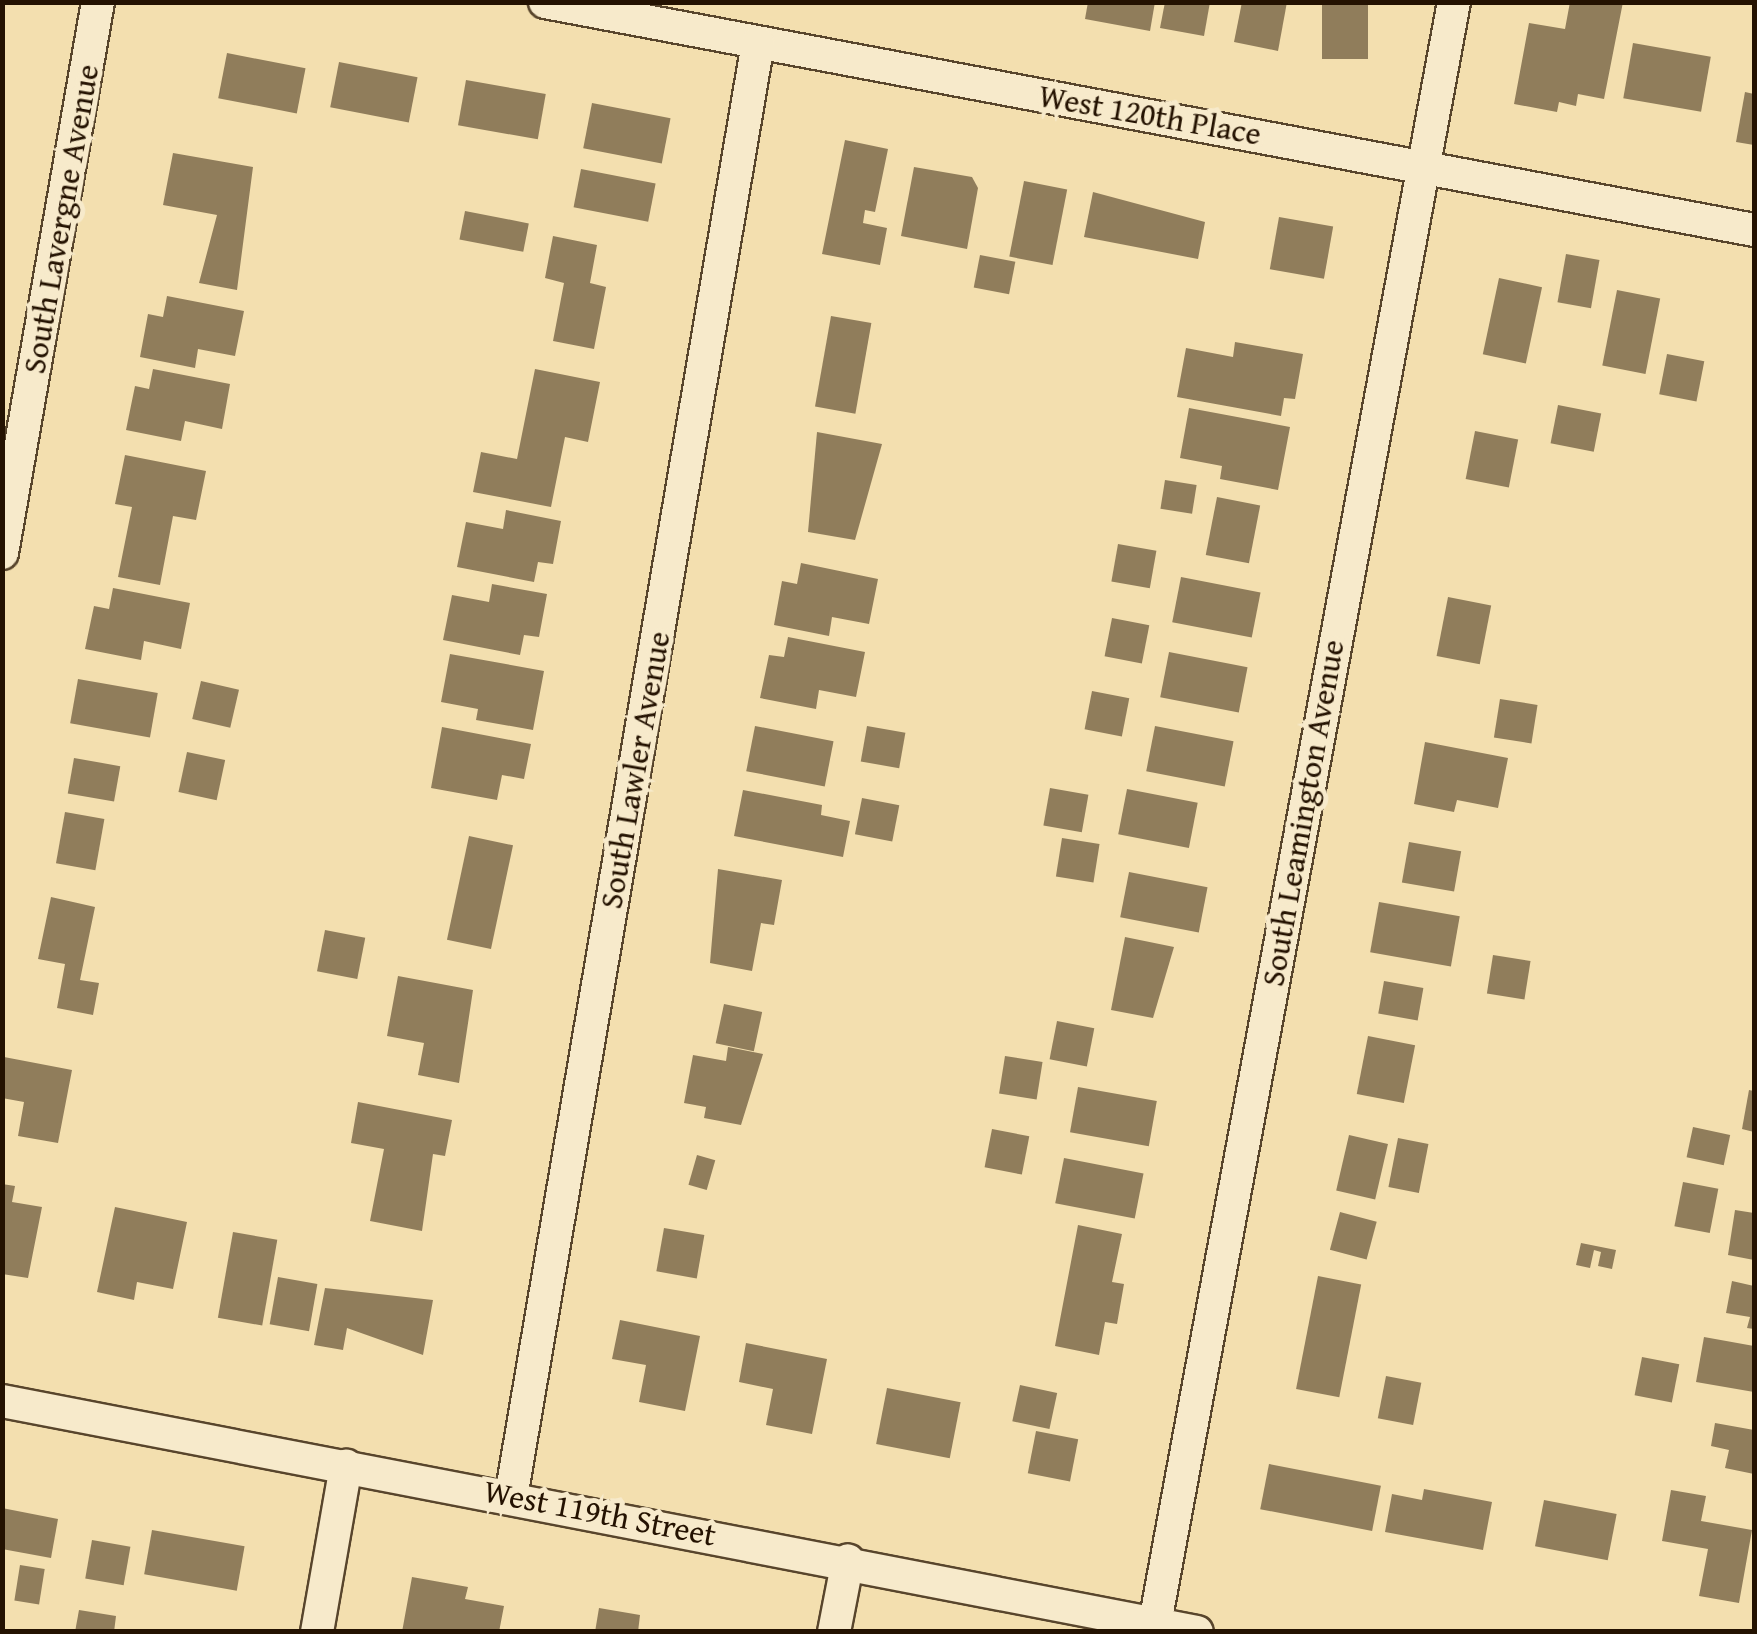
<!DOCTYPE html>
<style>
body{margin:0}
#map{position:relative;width:1757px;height:1634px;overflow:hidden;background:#f3dfaf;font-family:"Gentium Book Plus",serif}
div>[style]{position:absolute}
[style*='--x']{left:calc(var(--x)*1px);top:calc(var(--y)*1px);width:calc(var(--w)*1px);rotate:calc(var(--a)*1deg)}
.building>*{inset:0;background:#907d5b;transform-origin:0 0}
.roads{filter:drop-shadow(2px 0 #58452c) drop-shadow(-2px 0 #58452c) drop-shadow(0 2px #58452c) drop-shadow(0 -2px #58452c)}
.minor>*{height:32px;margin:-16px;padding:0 16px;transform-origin:16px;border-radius:16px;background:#f7eacb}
span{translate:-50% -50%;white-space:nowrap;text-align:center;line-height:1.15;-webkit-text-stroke:10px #f7eacb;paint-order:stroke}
.street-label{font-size:32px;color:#241201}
.frame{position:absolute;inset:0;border:5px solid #241201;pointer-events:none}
</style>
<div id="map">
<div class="building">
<i style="clip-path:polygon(1088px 2px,1155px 2px,1150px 31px,1085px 19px)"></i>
<i style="clip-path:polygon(1165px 2px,1210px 2px,1204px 36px,1160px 28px)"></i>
<i style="clip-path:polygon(1242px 2px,1287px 2px,1278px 51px,1234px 42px)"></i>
<i style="left:1322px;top:2px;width:46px;height:57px"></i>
<i style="clip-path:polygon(1570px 2px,1623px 2px,1604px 99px,1578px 94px,1576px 106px,1559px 102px,1557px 112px,1514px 104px,1529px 23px,1565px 29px)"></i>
<i style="left:1633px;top:43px;width:79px;height:56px;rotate:10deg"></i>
<i style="left:227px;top:53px;width:80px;height:46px;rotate:11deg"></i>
<i style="left:339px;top:62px;width:80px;height:46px;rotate:11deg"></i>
<i style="left:466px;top:80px;width:81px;height:46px;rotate:10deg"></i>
<i style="clip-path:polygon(1745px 92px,1754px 94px,1754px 145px,1736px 142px)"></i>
<i style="left:592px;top:103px;width:80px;height:46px;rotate:11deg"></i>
<i style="clip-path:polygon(845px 140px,888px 149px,875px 212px,865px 210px,863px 223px,887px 228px,880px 265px,822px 254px)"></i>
<i style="clip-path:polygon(173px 153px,253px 167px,237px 290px,199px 283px,217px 215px,163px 205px)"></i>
<i style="clip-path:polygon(914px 167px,972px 177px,978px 188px,967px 249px,901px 236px)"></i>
<i style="left:581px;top:169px;width:76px;height:39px;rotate:11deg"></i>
<i style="left:1024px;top:181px;width:44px;height:77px;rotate:11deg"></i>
<i style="clip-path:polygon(1093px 192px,1205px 222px,1198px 259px,1084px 237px)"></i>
<i style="left:465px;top:211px;width:65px;height:29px;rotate:11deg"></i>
<i style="left:1279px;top:217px;width:55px;height:53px;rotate:10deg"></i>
<i style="clip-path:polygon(553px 236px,597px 245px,590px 283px,606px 287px,594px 349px,553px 341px,564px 283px,545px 278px)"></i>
<i style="left:1566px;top:254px;width:34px;height:49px;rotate:10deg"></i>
<i style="left:980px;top:255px;width:36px;height:33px;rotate:11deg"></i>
<i style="left:1499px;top:278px;width:44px;height:78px;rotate:12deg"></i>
<i style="left:1617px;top:290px;width:44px;height:77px;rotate:11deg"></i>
<i style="clip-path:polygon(167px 296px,244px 311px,235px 356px,198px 349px,195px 368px,140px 357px,148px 314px,163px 317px)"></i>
<i style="left:831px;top:316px;width:41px;height:92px;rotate:10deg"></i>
<i style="clip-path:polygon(1235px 342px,1303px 354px,1295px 399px,1284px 398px,1281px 416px,1177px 397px,1186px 348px,1233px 357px)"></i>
<i style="left:1667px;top:354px;width:38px;height:41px;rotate:11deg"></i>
<i style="clip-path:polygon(153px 369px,230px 384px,222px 429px,185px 421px,181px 441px,126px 430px,135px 386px,149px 389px)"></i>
<i style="clip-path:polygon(535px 369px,600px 382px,588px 442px,565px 437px,551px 507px,473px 492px,481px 452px,517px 459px)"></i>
<i style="left:1558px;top:405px;width:44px;height:39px;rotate:11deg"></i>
<i style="clip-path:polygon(1189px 408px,1290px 427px,1278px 490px,1220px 479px,1222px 466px,1180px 458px)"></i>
<i style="left:1475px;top:431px;width:44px;height:49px;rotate:11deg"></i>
<i style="clip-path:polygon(817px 432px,882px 444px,855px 540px,808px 532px)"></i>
<i style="clip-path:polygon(125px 455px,206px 471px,196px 520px,173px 516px,160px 585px,118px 577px,132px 507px,115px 504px)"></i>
<i style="left:1165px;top:480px;width:32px;height:29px;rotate:9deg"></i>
<i style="left:1217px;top:497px;width:44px;height:59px;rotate:11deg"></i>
<i style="clip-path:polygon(506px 510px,561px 521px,553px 564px,538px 562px,534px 582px,457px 567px,466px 522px,503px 529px)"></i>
<i style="left:1118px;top:544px;width:39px;height:38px;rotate:10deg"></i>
<i style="clip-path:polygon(801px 563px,878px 579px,869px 624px,832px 617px,829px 636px,774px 625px,782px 581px,797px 584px)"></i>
<i style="left:1181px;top:577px;width:81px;height:46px;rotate:11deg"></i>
<i style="clip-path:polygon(492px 584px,547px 594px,539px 637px,524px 635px,520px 655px,443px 640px,452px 595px,489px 602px)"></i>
<i style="clip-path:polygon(113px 588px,190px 603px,181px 649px,144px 641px,141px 660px,85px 649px,94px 606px,109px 609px)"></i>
<i style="left:1448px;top:597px;width:44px;height:60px;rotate:11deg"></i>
<i style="left:1112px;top:618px;width:38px;height:39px;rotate:11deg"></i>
<i style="clip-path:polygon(788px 637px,865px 652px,856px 697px,819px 690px,816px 709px,760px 698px,769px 655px,784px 657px)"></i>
<i style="left:1169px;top:652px;width:80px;height:46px;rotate:11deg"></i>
<i style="clip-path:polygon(450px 654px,544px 671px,533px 730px,476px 720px,478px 709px,441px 702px)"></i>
<i style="left:78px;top:679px;width:81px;height:45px;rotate:10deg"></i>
<i style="left:201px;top:681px;width:39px;height:39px;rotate:13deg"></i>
<i style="left:1092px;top:691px;width:38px;height:39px;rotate:11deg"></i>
<i style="left:1500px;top:699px;width:38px;height:39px;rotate:9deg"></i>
<i style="left:755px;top:726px;width:80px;height:46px;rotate:11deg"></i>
<i style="left:867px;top:726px;width:39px;height:36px;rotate:10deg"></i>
<i style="left:1155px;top:726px;width:80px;height:46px;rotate:11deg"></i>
<i style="clip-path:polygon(442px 727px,531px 744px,524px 779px,502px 775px,497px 800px,431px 788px)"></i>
<i style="clip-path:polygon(1425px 742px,1508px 758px,1498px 808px,1457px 800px,1454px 812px,1414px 804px)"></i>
<i style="left:187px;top:752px;width:39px;height:41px;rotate:12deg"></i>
<i style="left:74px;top:758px;width:47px;height:36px;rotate:10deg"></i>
<i style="left:1050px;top:788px;width:39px;height:38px;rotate:10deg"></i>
<i style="left:1127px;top:789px;width:72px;height:46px;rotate:11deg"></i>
<i style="clip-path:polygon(743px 790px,822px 805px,821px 815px,850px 821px,843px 857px,734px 836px)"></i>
<i style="left:862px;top:798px;width:38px;height:37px;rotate:11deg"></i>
<i style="left:65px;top:812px;width:40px;height:52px;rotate:10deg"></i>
<i style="left:469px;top:836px;width:45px;height:106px;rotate:12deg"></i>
<i style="left:1062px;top:838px;width:38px;height:39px;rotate:9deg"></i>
<i style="left:1409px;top:842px;width:53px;height:41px;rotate:10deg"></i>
<i style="clip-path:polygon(718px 869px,782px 880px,774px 925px,761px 923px,752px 971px,710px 963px)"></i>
<i style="left:1129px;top:872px;width:80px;height:46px;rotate:11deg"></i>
<i style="clip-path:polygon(51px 897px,95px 907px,80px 980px,99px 983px,93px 1015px,57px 1008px,65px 964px,38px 959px)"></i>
<i style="left:1379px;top:902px;width:82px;height:51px;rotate:10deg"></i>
<i style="left:325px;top:930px;width:41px;height:42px;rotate:11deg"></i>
<i style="clip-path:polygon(1125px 937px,1174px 947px,1153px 1018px,1111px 1010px)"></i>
<i style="left:1493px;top:955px;width:38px;height:39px;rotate:9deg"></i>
<i style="clip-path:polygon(398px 976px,473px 990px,459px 1083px,418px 1075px,424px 1043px,387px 1036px)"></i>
<i style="left:1384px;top:981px;width:40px;height:33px;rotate:10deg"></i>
<i style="left:724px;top:1004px;width:39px;height:40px;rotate:12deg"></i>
<i style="left:1057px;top:1021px;width:38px;height:39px;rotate:11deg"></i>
<i style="left:1368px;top:1036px;width:48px;height:59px;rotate:11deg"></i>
<i style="clip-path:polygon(728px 1047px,763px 1054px,741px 1125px,704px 1118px,706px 1107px,684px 1103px,693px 1055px,726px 1061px)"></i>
<i style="left:1005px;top:1056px;width:38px;height:38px;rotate:9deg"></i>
<i style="clip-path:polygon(4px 1057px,72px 1070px,58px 1143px,18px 1136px,24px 1102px,2px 1098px)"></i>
<i style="left:1078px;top:1087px;width:80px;height:46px;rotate:10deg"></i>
<i style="clip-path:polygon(1749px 1090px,1754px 1091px,1754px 1132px,1742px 1129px)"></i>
<i style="clip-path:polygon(358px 1102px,452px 1120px,445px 1156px,433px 1154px,422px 1231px,370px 1221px,384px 1149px,351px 1143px)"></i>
<i style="left:1693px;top:1127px;width:38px;height:31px;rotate:12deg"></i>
<i style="left:992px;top:1129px;width:38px;height:39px;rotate:11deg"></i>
<i style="left:1349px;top:1135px;width:40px;height:57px;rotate:13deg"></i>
<i style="left:1398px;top:1138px;width:31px;height:50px;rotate:11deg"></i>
<i style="left:697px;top:1155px;width:19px;height:31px;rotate:16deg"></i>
<i style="left:1064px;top:1158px;width:81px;height:46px;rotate:11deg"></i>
<i style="left:1683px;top:1182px;width:36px;height:45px;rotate:11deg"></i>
<i style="clip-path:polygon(2px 1184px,15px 1186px,12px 1202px,42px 1207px,28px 1278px,2px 1274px)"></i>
<i style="clip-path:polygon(115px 1207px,187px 1222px,173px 1289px,137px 1282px,134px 1300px,97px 1292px)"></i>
<i style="clip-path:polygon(1735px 1210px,1754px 1213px,1754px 1260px,1728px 1255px)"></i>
<i style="left:1340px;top:1212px;width:38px;height:39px;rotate:15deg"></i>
<i style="clip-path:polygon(1078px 1225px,1122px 1234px,1112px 1282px,1124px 1284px,1117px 1324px,1105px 1322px,1099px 1355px,1055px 1346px)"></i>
<i style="left:664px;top:1228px;width:41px;height:44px;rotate:10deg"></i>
<i style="left:233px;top:1232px;width:45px;height:87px;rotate:10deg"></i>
<i style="clip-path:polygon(1581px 1243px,1616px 1250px,1612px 1269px,1598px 1266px,1601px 1252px,1594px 1250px,1590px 1268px,1576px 1265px)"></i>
<i style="left:1318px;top:1276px;width:44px;height:115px;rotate:11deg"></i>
<i style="left:278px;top:1277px;width:40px;height:48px;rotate:10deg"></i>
<i style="clip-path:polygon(1732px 1281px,1754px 1286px,1754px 1329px,1747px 1328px,1750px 1317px,1726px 1313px)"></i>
<i style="clip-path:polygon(325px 1288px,433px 1300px,423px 1355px,347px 1328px,343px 1350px,314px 1345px)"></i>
<i style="clip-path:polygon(620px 1320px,700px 1336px,685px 1411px,639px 1402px,646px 1365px,612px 1359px)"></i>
<i style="clip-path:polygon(1704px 1337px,1754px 1346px,1754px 1392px,1696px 1382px)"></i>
<i style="clip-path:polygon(746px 1343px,827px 1359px,812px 1434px,766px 1425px,773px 1389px,739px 1382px)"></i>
<i style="left:1642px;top:1357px;width:38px;height:39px;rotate:11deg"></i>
<i style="left:1386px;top:1376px;width:36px;height:43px;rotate:11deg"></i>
<i style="left:1020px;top:1385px;width:38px;height:37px;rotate:12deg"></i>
<i style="left:887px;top:1388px;width:75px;height:57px;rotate:11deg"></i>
<i style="clip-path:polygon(1715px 1423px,1754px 1430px,1754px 1474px,1725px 1468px,1729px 1450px,1711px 1446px)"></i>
<i style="left:1036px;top:1431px;width:43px;height:43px;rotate:11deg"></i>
<i style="left:1269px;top:1464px;width:114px;height:46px;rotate:11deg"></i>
<i style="clip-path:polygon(1424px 1489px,1492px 1502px,1483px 1550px,1385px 1532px,1392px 1494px,1422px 1500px)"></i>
<i style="clip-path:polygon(1671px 1490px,1706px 1496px,1701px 1521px,1752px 1530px,1739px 1603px,1699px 1596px,1708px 1549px,1662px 1541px)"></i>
<i style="left:1544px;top:1500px;width:74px;height:47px;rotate:11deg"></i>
<i style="clip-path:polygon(2px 1508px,58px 1519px,51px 1558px,2px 1549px)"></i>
<i style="left:152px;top:1530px;width:94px;height:45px;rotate:10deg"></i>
<i style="left:92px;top:1540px;width:39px;height:39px;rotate:10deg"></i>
<i style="left:20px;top:1565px;width:25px;height:36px;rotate:9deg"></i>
<i style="clip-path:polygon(412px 1577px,468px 1587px,465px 1599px,504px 1606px,499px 1632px,402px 1632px)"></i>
<i style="clip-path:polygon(599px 1608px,640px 1615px,638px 1632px,595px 1632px)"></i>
<i style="clip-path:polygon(79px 1610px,116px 1616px,114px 1632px,75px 1632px)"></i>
</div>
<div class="roads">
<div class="minor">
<i style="--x:545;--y:2;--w:1230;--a:10.68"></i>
<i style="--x:2;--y:553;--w:559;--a:-80.12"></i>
<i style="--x:2;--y:1401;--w:1217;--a:10.94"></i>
<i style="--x:511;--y:1497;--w:1475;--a:-80.36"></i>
<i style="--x:1155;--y:1623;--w:1648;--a:-79.55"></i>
<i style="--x:317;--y:1632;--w:169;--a:-80.1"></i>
<i style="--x:834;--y:1632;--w:73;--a:-79"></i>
</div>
</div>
<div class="street-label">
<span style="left:1150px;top:115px;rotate:10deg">West 120th Place</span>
<span style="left:61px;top:219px;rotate:-80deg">South Lavergne Avenue</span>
<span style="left:635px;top:770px;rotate:-80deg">South Lawler Avenue</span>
<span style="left:1303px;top:813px;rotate:-80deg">South Leamington Avenue</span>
<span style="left:600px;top:1513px;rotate:11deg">West 119th Street</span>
</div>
<div class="frame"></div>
</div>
